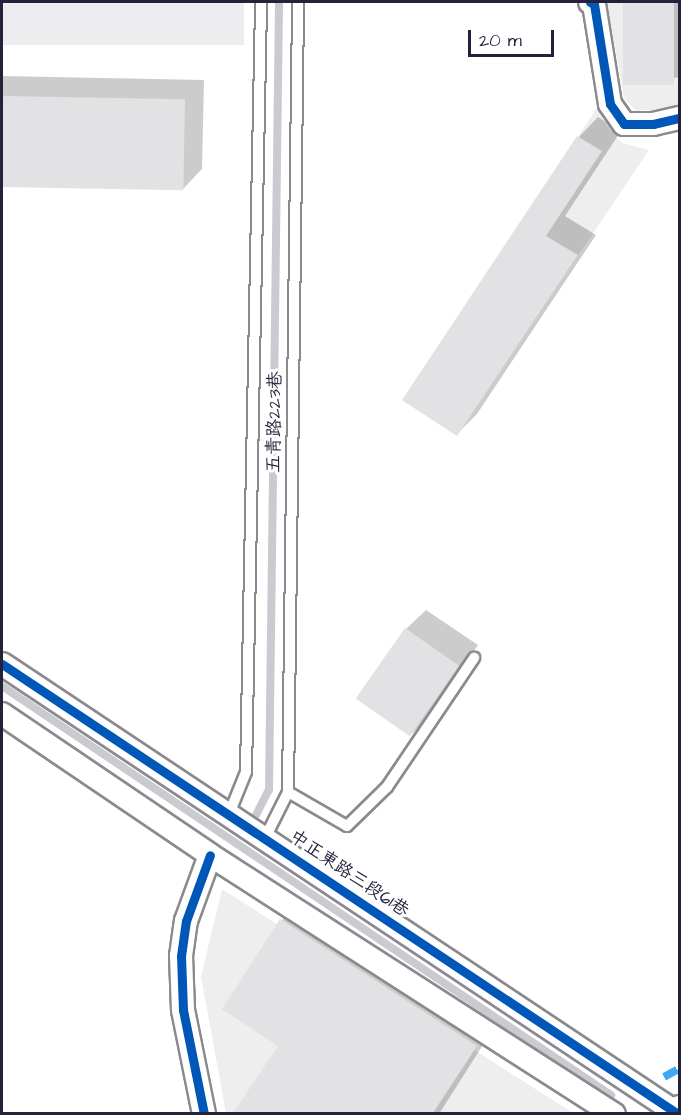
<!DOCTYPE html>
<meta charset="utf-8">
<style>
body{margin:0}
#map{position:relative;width:681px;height:1115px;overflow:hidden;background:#fff;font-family:"Architects Daughter","LXGW WenKai TC",sans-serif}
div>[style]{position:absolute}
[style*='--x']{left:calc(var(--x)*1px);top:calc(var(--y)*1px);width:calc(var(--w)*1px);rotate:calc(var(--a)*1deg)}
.built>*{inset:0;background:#eeeeef}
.green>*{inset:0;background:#ededef;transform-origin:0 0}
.shadow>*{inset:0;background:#0003}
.stream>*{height:8px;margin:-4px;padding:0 4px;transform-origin:4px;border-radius:4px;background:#cacad0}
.building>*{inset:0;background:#e2e2e4;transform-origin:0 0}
.roads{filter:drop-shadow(2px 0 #8a8a8f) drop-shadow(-2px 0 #8a8a8f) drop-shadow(0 2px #8a8a8f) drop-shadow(0 -2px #8a8a8f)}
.lane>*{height:10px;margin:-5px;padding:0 5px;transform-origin:5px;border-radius:5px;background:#fff}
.street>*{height:22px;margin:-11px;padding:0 11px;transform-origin:11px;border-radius:11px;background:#fff}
.secondary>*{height:32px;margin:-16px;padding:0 16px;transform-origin:16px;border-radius:16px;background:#fff}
.quiet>*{height:8px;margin-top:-4px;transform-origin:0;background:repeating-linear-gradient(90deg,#3fa9f5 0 15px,transparent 0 23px)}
.cycleway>*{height:9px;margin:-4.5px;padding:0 4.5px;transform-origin:4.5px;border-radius:4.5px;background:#0057b8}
span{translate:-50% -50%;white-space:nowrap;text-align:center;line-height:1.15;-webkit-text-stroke:6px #fff;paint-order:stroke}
.street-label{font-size:18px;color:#22223b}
.frame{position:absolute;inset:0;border:3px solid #22223b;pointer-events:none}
.scale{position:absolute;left:468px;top:30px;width:86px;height:27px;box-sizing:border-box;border:3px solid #22223b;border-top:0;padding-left:8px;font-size:18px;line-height:21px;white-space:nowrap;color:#22223b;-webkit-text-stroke:4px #fff;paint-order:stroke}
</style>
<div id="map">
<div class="built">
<i style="clip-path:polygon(607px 2px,679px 2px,679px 108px,636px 111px,624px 98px)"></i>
<i style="clip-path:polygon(597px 108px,607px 127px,622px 143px,649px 150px,457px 436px,402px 400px)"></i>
<i style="clip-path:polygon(222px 889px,573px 1113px,226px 1113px,201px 977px)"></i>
</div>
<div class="green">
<i style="left:2px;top:2px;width:242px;height:43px"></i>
</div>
<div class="shadow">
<i style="clip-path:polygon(624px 2px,680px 2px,680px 77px,633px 84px)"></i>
<i style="clip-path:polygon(2px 76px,204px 80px,202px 169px,183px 189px,2px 185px)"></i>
<i style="clip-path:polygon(598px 117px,621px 131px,565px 216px,596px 235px,477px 414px,457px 434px,404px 400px,579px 137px)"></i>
<i style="clip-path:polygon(426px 610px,478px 645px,431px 714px,412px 734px,406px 629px)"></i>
<i style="clip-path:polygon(301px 900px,495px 1026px,439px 1114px,235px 1114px,280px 1045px,224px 1009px,282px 920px)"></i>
</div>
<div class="stream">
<i style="--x:2;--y:686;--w:734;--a:33.89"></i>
<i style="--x:256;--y:815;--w:28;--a:-63"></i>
<i style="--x:269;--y:790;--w:788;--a:-89.27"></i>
</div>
<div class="building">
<i style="left:623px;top:2px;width:51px;height:83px"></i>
<i style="left:2px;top:96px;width:183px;height:91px;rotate:1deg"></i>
<i style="clip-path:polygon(577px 136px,602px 151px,546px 236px,578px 255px,457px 436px,402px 400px)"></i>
<i style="left:405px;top:628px;width:66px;height:86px;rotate:35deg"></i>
<i style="clip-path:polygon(280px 919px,477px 1046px,433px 1113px,233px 1113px,278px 1046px,222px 1009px)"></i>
</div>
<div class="roads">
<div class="lane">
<i style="--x:288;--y:792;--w:68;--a:30"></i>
<i style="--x:347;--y:826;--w:56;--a:-44.3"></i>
<i style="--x:387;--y:787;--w:156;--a:-56"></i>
<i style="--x:229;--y:814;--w:45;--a:-68"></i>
<i style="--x:246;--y:772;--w:770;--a:-88.88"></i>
<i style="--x:265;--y:838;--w:51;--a:-63.4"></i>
<i style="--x:288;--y:792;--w:790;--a:-89.27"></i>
</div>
<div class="street">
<i style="--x:590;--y:2;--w:4;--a:27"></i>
<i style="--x:594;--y:4;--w:101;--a:80.9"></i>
<i style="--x:610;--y:104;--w:24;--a:55"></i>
<i style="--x:624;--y:124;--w:29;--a:0"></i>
<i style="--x:653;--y:124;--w:28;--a:-13"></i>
<i style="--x:2;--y:664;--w:812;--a:33.65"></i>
<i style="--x:2;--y:714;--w:251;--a:34.1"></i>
<i style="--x:210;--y:855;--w:480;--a:32.7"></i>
<i style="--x:204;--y:1114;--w:106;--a:-101.4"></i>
<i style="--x:183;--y:1010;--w:54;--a:-92.1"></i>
<i style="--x:181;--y:956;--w:35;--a:-82"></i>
<i style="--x:186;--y:921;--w:70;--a:-70"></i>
</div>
<div class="secondary">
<i style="--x:678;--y:1114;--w:3;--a:-45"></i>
</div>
</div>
<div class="quiet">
<i style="--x:664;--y:1077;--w:18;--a:-29"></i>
</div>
<div class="cycleway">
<i style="--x:590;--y:2;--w:4;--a:27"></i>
<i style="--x:594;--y:4;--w:101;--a:80.9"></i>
<i style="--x:610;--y:104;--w:24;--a:55"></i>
<i style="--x:624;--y:124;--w:29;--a:0"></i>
<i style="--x:653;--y:124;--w:28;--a:-13"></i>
<i style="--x:2;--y:664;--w:812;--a:33.65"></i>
<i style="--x:204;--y:1114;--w:106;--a:-101.4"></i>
<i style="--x:183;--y:1010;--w:54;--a:-92.1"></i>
<i style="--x:181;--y:956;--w:35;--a:-82"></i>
<i style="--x:186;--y:921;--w:70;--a:-70"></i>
</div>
<div class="street-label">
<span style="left:275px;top:422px;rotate:-89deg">五青路223巷</span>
<span style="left:349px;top:874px;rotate:34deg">中正東路三段61巷</span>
</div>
<div class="frame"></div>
<div class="scale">20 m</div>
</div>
